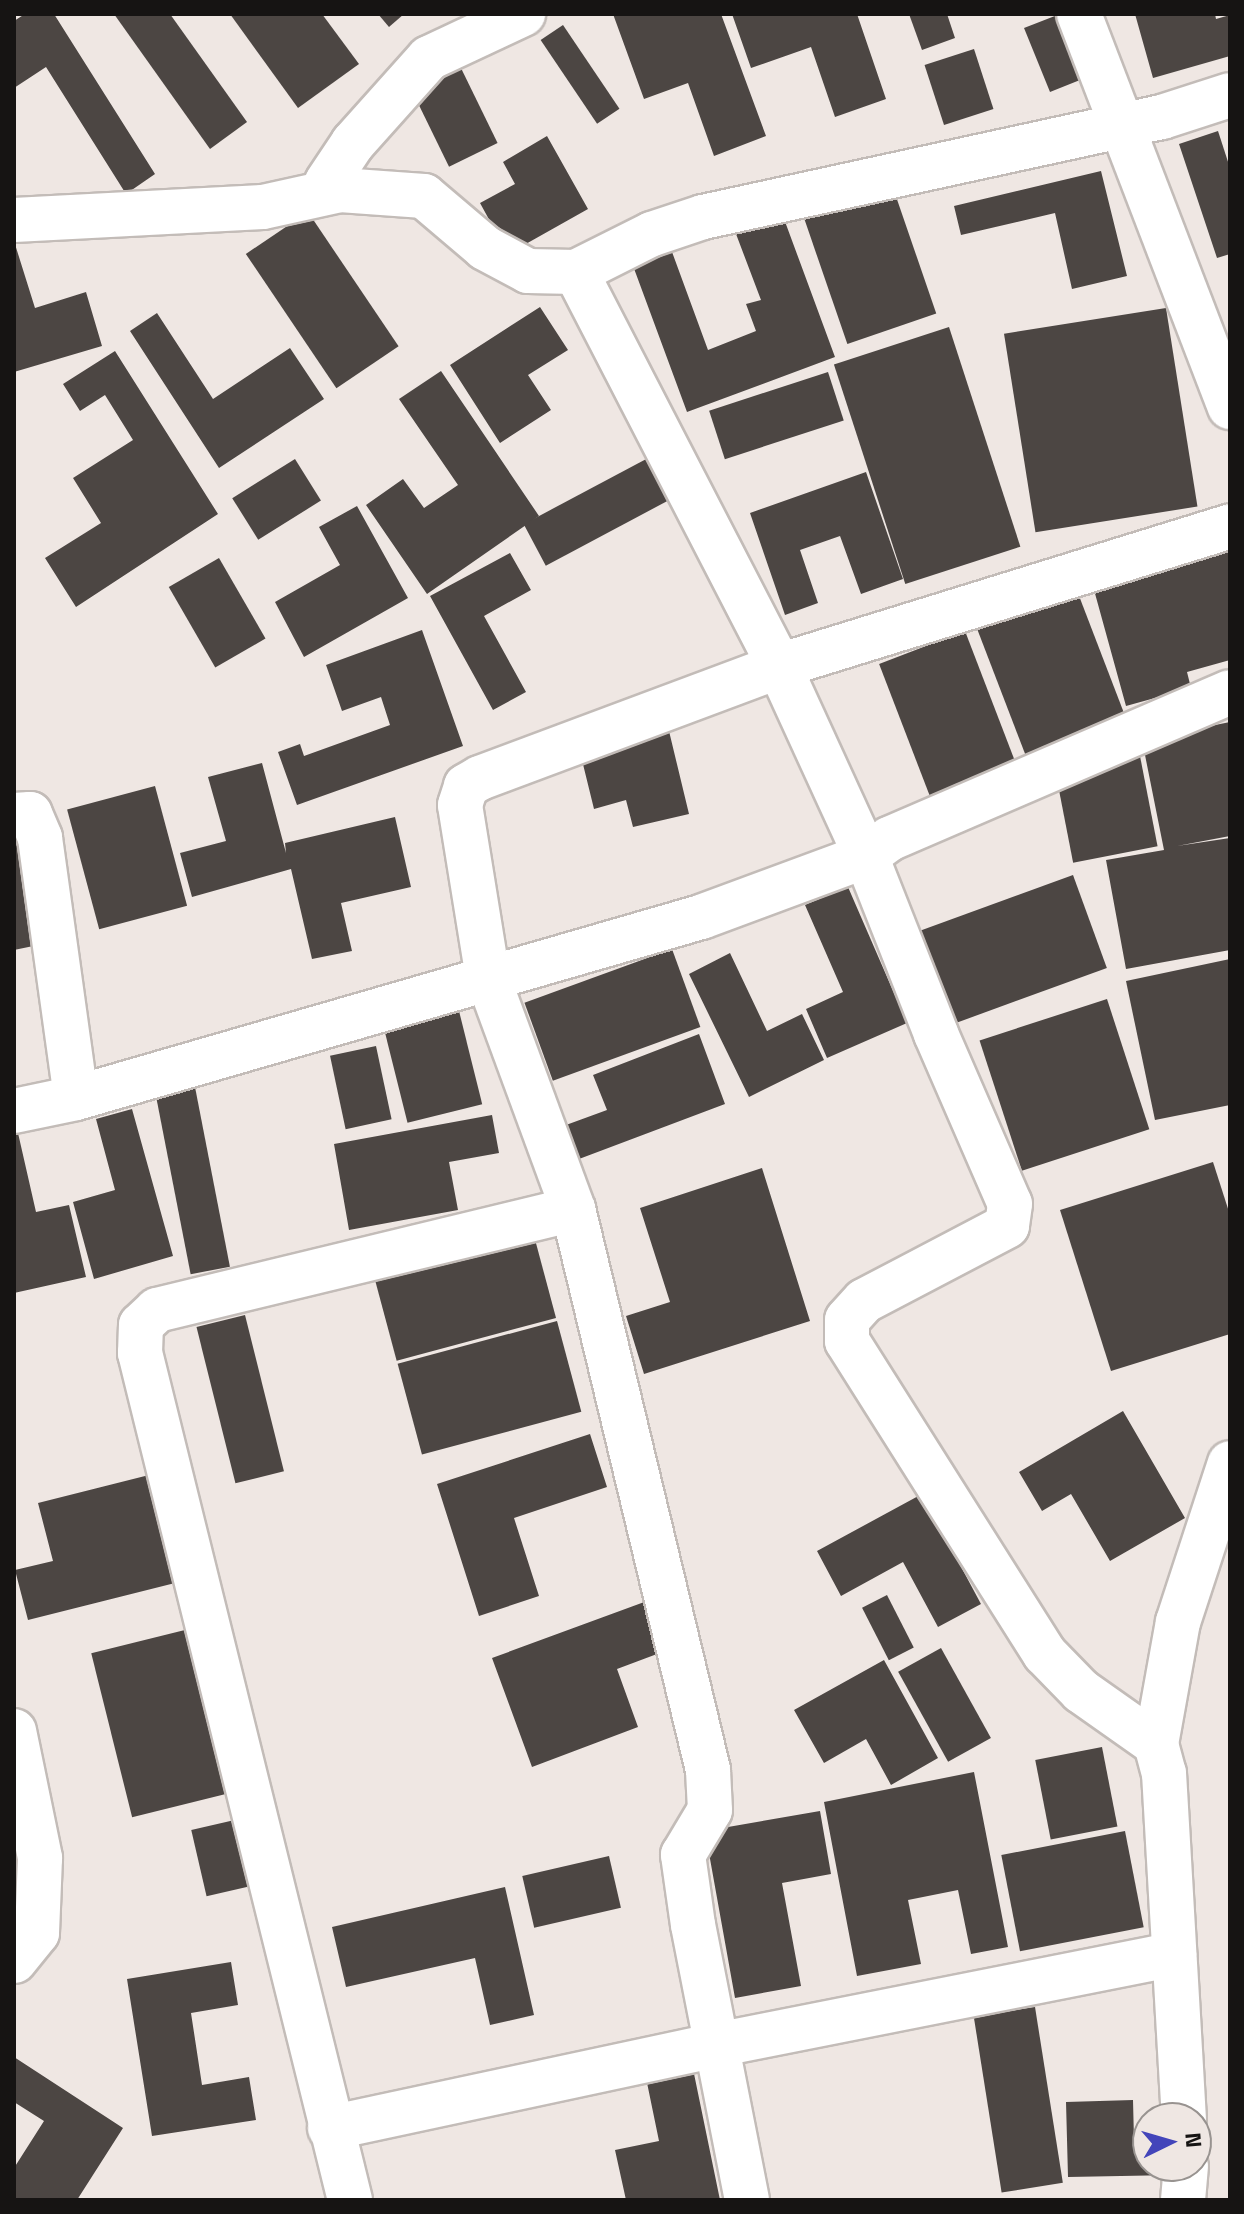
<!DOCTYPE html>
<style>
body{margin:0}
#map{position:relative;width:1244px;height:2214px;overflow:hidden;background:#efe7e3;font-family:"Titillium Web",sans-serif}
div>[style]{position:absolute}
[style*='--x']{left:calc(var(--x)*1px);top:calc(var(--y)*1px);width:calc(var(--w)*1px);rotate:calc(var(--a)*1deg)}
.building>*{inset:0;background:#4c4643;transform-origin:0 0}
.roads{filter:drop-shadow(2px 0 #c3bcb8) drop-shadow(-2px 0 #c3bcb8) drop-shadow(0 2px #c3bcb8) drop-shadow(0 -2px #c3bcb8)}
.minor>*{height:44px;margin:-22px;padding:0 22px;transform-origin:22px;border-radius:22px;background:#fff}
span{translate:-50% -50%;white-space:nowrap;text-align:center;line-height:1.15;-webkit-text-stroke:8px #efe7e3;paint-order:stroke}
.frame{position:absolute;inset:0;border:16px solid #161413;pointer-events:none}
.north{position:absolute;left:1132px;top:2102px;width:80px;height:80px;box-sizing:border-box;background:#efe7e3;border:2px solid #989390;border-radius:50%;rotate:85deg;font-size:22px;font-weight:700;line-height:32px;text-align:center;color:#161413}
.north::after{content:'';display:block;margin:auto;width:28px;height:36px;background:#4345ba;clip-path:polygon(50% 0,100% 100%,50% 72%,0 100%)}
</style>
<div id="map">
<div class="building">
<i style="clip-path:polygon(25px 14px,54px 14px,155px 174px,126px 194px,46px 67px,14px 88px,14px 21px)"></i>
<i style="clip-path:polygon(114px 14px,170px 14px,247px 122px,210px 149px)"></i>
<i style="clip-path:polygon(230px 14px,322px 14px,359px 64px,298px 108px)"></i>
<i style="clip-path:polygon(378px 14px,404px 14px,389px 27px)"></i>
<i style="clip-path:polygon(613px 14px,721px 14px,766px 136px,714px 156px,688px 83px,644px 99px)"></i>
<i style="clip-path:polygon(732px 14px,857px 14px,886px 99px,835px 117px,811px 47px,751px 68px)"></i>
<i style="clip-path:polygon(909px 14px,947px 14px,955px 38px,922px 50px)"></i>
<i style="clip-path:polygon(1060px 14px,1095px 74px,1050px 92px,1024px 28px)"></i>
<i style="clip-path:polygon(1135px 14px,1215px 14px,1216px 19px,1230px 15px,1230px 56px,1153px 78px)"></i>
<i style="left:563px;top:25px;width:101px;height:27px;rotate:56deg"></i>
<i style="left:974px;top:49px;width:63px;height:52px;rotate:72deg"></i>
<i style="left:459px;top:64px;width:88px;height:54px;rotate:64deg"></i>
<i style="clip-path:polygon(1218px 131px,1230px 168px,1230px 254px,1217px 258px,1179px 144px)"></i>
<i style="clip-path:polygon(547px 136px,588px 209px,508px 254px,480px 203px,515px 184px,503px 162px)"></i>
<i style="clip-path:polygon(1101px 171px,1127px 276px,1072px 289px,1055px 213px,961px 235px,954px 206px)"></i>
<i style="left:891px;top:182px;width:139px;height:94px;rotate:71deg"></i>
<i style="clip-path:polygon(780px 208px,835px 357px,687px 412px,629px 255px,668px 241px,708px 350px,756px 331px,746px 304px,761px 300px,733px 226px)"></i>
<i style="left:308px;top:212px;width:162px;height:75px;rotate:56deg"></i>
<i style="clip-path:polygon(14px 241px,35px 308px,86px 292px,102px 346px,14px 372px)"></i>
<i style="clip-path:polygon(540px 307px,568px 350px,528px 375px,551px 410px,500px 443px,450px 365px)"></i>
<i style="left:1166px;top:308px;width:201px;height:164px;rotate:81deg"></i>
<i style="clip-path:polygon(157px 313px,213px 399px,290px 348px,324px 399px,219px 468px,130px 331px)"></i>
<i style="left:949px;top:327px;width:231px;height:121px;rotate:72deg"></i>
<i style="clip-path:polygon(115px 351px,218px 514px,76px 607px,45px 558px,101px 523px,73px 478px,133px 440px,105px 395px,80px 411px,63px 384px)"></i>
<i style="clip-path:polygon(441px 371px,539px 516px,427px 594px,366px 505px,403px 479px,424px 508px,458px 485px,399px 399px)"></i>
<i style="left:828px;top:372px;width:51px;height:125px;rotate:72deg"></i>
<i style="left:650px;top:457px;width:47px;height:143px;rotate:62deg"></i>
<i style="left:295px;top:459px;width:49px;height:74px;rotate:58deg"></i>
<i style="clip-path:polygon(866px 472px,903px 579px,861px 594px,840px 536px,800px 550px,818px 603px,785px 615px,750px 513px)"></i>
<i style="clip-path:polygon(357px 506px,408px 598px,304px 657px,275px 602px,340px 565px,319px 527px)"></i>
<i style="clip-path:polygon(1230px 541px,1230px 660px,1187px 672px,1191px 688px,1126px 706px,1091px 579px)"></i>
<i style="clip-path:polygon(510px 553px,531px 590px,484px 616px,526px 692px,493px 710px,430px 596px)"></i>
<i style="left:219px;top:558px;width:93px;height:58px;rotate:60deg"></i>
<i style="left:1076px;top:588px;width:140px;height:107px;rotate:69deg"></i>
<i style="clip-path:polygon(422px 630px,463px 746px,297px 805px,278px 752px,300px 744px,304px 756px,390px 725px,381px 697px,342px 711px,326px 665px)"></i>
<i style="left:965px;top:631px;width:149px;height:92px;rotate:69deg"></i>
<i style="clip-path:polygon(1230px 722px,1230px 836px,1177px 846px,1230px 838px,1230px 950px,1126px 969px,1106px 860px,1164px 850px,1142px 740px)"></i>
<i style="clip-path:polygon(669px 731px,689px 814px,633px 827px,626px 800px,594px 809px,580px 752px)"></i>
<i style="left:1140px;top:756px;width:92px;height:86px;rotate:79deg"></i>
<i style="clip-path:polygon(262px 763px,286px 853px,285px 843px,395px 817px,411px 887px,341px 903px,352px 951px,312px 959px,291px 869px,192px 897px,180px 853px,226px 841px,208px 777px)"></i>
<i style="left:155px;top:786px;width:124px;height:91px;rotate:75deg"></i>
<i style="clip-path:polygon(14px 824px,43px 944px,14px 950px)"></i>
<i style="left:1073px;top:875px;width:99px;height:165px;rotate:70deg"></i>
<i style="clip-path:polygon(848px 887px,907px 1023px,827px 1058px,806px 1009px,843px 992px,805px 905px)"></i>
<i style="left:672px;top:949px;width:83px;height:157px;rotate:70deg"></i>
<i style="clip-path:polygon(730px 953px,767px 1031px,802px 1014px,824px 1060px,749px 1097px,689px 974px)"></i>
<i style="clip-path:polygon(1230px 959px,1230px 1105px,1155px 1120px,1126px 981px)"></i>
<i style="left:1107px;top:999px;width:137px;height:134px;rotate:72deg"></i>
<i style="left:459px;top:1011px;width:96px;height:77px;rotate:76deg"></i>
<i style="clip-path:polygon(699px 1034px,725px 1104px,579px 1159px,566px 1125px,607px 1110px,593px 1075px)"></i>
<i style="left:376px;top:1046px;width:75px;height:47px;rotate:78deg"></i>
<i style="left:195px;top:1087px;width:183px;height:40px;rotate:79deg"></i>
<i style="clip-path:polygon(132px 1109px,173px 1256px,94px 1279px,73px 1202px,115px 1190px,96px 1119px)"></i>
<i style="clip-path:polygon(492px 1115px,499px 1153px,449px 1162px,458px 1210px,349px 1230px,334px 1144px)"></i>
<i style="clip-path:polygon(18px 1133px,36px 1212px,69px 1205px,86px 1277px,14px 1293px,14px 1134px)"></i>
<i style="clip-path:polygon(1213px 1162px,1230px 1215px,1230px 1334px,1111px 1371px,1060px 1210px)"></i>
<i style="clip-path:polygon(762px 1168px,810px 1321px,644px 1374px,626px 1316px,670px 1302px,640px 1208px)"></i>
<i style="left:533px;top:1232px;width:89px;height:165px;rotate:75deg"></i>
<i style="left:245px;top:1315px;width:161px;height:50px;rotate:76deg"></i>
<i style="left:557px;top:1321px;width:94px;height:165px;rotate:75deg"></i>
<i style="clip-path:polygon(1123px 1411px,1185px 1518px,1110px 1561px,1071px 1494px,1042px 1511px,1019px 1472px)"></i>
<i style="clip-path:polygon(590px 1434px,607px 1487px,514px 1518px,539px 1596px,479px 1616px,437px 1484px)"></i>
<i style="clip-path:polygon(153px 1474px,179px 1582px,28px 1620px,15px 1570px,53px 1561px,38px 1503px)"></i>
<i style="clip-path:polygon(922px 1494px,981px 1604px,938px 1627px,903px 1562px,841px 1596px,817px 1551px)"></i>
<i style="left:887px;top:1595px;width:59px;height:28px;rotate:63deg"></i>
<i style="clip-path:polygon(647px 1601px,665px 1651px,617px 1669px,638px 1727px,532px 1767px,492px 1658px)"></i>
<i style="left:197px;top:1627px;width:169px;height:109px;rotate:76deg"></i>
<i style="left:941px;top:1648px;width:103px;height:49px;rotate:61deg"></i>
<i style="clip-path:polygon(884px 1660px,938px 1758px,891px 1785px,866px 1739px,824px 1763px,794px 1710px)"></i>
<i style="left:1102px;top:1747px;width:81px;height:68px;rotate:79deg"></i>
<i style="clip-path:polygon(974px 1772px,1008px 1947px,971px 1954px,958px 1890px,908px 1900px,921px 1964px,857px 1976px,824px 1802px)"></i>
<i style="clip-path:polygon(820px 1811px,831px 1874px,782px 1883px,801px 1986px,735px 1998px,705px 1831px)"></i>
<i style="left:239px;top:1819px;width:68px;height:49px;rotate:77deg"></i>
<i style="left:1125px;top:1831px;width:98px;height:126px;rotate:79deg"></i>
<i style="left:609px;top:1856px;width:53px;height:89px;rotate:77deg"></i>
<i style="clip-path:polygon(505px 1887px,534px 2015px,490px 2025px,475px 1958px,346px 1987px,332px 1927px)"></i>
<i style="clip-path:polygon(231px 1962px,238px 2005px,191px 2013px,202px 2085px,249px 2077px,256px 2120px,152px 2136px,127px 1979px)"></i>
<i style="left:1035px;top:2007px;width:178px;height:62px;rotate:81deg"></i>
<i style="clip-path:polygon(14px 2057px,123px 2128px,77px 2200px,14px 2200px,14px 2168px,44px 2121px,14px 2102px)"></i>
<i style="clip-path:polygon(692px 2064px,720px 2200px,626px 2200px,615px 2150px,659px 2141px,645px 2073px)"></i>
<i style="clip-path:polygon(1133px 2100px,1134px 2140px,1148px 2139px,1148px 2166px,1174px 2166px,1174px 2175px,1068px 2177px,1066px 2102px)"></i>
</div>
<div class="roads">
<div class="minor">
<i style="--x:1079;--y:14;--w:421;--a:69"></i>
<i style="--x:340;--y:190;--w:15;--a:-148"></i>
<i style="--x:327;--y:182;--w:47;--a:-56.3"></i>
<i style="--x:353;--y:143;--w:114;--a:-48.2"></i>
<i style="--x:429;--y:58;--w:104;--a:-25.1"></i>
<i style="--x:14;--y:220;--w:249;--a:-3"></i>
<i style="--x:263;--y:207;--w:79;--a:-12.4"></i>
<i style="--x:340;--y:190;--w:84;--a:4.1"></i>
<i style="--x:424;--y:196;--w:80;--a:40.4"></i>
<i style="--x:485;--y:248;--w:49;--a:28.1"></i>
<i style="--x:528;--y:271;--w:48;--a:1.2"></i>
<i style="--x:576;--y:272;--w:443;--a:62.7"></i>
<i style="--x:779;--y:666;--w:209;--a:65.4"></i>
<i style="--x:866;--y:856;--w:191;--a:68.5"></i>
<i style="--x:936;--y:1034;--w:185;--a:66.5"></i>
<i style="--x:1010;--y:1204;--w:22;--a:98"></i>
<i style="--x:1007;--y:1226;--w:161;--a:152.3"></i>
<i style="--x:864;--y:1301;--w:25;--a:132"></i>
<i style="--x:847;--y:1320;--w:21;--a:90"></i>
<i style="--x:847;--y:1341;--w:370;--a:57.7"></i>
<i style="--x:1045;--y:1654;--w:52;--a:45.8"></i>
<i style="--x:1081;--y:1691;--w:92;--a:35.2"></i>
<i style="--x:1156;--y:1744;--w:30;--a:75"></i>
<i style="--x:1164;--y:1773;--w:346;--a:86.7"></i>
<i style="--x:576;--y:272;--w:85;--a:-26.6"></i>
<i style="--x:652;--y:234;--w:54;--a:-18.4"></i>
<i style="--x:703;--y:217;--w:470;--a:-12.3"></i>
<i style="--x:1162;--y:117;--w:71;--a:-17.9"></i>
<i style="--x:14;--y:815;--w:16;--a:-4"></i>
<i style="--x:30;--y:814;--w:26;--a:67"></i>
<i style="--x:40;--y:838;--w:262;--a:82.1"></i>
<i style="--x:14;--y:1111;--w:63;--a:-11.8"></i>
<i style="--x:76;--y:1098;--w:651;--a:-16.15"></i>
<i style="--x:701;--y:917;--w:176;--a:-20.3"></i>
<i style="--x:866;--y:856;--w:29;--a:-36"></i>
<i style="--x:889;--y:839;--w:371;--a:-23.3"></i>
<i style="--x:14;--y:1731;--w:130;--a:78.4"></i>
<i style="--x:40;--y:1858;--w:75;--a:92.3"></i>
<i style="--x:37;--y:1933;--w:36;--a:129"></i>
<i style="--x:1156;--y:1744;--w:124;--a:-79.8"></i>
<i style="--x:1178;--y:1622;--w:167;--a:-71.9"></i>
<i style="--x:330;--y:2128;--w:395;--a:-12.1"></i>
<i style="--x:716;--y:2045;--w:467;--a:-11.2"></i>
<i style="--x:350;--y:2200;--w:873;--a:-103.92"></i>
<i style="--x:140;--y:1353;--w:28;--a:-88"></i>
<i style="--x:141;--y:1325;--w:22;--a:-43"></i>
<i style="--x:157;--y:1310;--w:428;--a:-13.6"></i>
<i style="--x:747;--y:2200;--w:280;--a:-101.1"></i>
<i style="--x:693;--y:1925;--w:71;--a:-98.1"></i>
<i style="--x:683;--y:1855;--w:52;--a:-59"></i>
<i style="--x:710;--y:1810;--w:40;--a:-92.9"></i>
<i style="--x:708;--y:1770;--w:577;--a:-103.53"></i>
<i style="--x:573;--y:1209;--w:246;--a:-110.2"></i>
<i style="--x:488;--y:978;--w:175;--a:-99.2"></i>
<i style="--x:460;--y:805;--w:20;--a:-72"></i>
<i style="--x:466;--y:786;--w:16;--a:-30"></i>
<i style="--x:480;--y:778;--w:319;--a:-20.5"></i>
<i style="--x:779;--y:666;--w:472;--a:-17.2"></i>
<i style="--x:1183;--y:2200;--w:34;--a:-85"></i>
</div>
</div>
<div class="frame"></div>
<div class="north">N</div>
</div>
